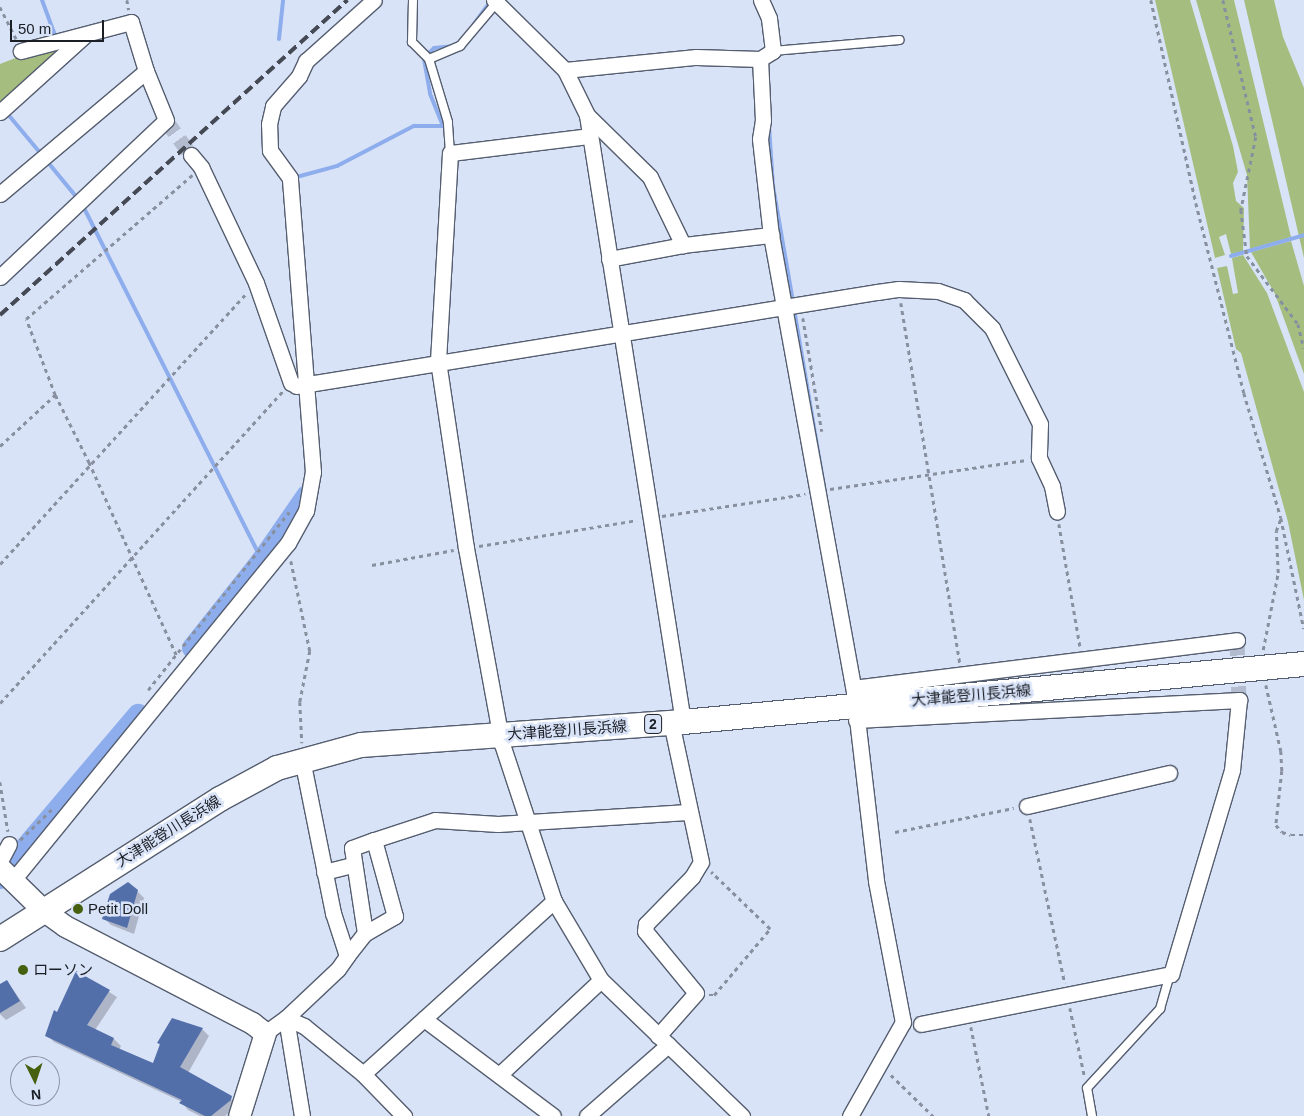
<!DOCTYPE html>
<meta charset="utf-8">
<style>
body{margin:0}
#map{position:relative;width:1304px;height:1116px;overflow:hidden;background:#d9e3f8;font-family:Helvetica,"Noto Sans JP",sans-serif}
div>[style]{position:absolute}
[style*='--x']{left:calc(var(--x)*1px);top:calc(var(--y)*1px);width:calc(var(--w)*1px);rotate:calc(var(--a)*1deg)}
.green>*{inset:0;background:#a5be7f}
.shadow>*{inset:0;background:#0003}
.stream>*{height:4px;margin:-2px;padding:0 2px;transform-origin:2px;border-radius:2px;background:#8eadec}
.river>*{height:22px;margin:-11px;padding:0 11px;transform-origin:11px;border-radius:11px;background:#8eadec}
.building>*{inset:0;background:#536faa}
.street-tunnel>*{height:15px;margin-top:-7.5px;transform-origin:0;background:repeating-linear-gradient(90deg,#b3bcce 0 15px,transparent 0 23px)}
.path>*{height:2.5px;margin-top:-1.25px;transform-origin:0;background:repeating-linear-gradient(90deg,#88909f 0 4px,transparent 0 8px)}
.roads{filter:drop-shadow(1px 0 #555e6f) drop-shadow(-1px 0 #555e6f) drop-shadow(0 1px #555e6f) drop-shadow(0 -1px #555e6f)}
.lane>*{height:8px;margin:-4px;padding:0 4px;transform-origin:4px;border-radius:4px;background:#fff}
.street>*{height:15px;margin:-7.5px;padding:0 7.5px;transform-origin:7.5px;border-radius:7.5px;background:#fff}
.secondary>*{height:21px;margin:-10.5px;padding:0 10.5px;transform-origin:10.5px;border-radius:10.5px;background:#fff}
.primary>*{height:24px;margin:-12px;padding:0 12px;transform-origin:12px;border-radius:12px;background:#fff}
.rail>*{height:4px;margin-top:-2px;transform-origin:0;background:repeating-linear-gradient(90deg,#444954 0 10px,transparent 0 15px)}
.dots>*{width:14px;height:14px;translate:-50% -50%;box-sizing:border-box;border:2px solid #d9e3f8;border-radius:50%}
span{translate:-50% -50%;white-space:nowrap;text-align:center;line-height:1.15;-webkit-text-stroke:5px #d9e3f8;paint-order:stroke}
.shield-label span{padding:1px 4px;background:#d9e3f8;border:1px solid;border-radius:4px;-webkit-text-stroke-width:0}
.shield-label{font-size:14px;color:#1a1e25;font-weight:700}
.street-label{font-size:15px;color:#1a1e25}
.poi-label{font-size:15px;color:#1a1e25}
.left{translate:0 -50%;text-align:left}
.north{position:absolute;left:10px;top:1056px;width:50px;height:50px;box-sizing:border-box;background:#d9e3f8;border:1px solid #8d94a4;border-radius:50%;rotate:176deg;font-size:14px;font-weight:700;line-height:20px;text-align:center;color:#1a1e25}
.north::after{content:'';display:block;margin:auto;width:18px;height:22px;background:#46600f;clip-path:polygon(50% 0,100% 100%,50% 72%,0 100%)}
.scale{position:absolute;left:10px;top:20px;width:94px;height:22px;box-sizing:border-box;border:2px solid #1a1e25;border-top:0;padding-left:6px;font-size:15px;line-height:18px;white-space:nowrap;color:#1a1e25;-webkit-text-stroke:4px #d9e3f8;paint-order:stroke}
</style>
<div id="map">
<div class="green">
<i style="clip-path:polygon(1155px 0,1190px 0,1233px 146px,1238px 172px,1233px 183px,1236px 201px,1244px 208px,1243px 251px,1231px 254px,1226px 234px,1219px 237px,1225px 255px,1215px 258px)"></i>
<i style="clip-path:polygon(1196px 0,1234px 0,1291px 237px,1250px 249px,1247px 175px)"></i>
<i style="clip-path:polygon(1244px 0,1274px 0,1283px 37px,1304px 88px,1304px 258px)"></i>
<i style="clip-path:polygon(54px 43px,58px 49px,0 103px,0 64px)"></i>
<i style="clip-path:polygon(1291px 241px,1304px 286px,1304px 374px,1275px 294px,1251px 252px)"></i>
<i style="clip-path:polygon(1243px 255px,1267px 293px,1304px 392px,1304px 600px,1288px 522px,1241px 353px,1236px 349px,1217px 268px,1227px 266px,1233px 294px,1238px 293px,1232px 258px)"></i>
</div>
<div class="shadow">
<i style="clip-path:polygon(137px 891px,144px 898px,134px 934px,111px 925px,104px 918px)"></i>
<i style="clip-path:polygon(77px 972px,117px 997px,95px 1030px,114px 1039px,121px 1046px,119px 1050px,153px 1064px,161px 1046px,158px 1043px,173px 1019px,202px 1029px,209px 1036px,188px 1073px,238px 1104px,225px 1116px,200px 1116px,188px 1110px,182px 1102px,54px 1042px,47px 1035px)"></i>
<i style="clip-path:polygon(7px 981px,26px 1008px,6px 1020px,0 1014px,0 986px)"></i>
</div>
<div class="stream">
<i style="--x:42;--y:0;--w:40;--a:69.8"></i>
<i style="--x:474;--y:24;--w:27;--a:-54"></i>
<i style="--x:279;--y:39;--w:39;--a:-84"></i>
<i style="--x:6;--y:112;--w:56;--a:50.1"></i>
<i style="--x:769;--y:126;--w:60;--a:86.2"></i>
<i style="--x:773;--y:186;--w:118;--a:80.2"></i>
<i style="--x:46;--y:160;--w:50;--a:50.6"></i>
<i style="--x:293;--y:178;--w:46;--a:-15.3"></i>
<i style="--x:337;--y:166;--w:87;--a:-27.5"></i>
<i style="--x:414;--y:126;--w:29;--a:0"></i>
<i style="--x:443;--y:126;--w:35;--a:-112"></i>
<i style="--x:430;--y:93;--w:36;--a:-100"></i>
<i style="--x:424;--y:58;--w:14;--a:-45"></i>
<i style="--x:434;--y:48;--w:18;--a:-6"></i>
<i style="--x:82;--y:204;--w:400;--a:63.2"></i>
<i style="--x:1231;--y:256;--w:76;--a:-16"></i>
<i style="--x:794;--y:309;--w:186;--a:80.4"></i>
</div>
<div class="river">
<i style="--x:193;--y:648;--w:111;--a:-51.6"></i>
<i style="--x:262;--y:561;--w:79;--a:-55.3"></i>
<i style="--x:0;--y:878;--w:214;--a:-49.7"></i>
</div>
<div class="building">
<i style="clip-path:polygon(128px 882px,138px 890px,127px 928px,102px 919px,110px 894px)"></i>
<i style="clip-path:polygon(76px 971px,110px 990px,87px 1025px,114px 1038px,111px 1045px,153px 1063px,160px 1044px,157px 1043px,172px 1018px,203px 1028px,180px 1067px,232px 1096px,231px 1100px,211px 1116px,205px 1116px,179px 1103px,182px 1100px,45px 1036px,54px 1010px,57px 1012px)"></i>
<i style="clip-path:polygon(7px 980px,20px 1001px,0 1013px,0 984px)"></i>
</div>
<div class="street-tunnel">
<i style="--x:166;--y:120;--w:43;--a:54.5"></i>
<i style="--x:1237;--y:640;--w:60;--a:88.1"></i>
<i style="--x:1083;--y:660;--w:50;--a:78.5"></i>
</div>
<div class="path">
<i style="--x:127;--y:0;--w:10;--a:79"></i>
<i style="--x:1151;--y:0;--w:208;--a:77.5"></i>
<i style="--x:1196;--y:203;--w:196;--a:75.8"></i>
<i style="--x:1244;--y:393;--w:130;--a:73.5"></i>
<i style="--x:1281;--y:518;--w:113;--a:78.3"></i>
<i style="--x:1223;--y:0;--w:141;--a:76.5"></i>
<i style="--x:1256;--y:137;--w:75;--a:101.6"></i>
<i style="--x:1241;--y:210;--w:46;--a:82.6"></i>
<i style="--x:1247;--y:256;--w:85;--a:53.1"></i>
<i style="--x:1298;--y:324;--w:25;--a:76"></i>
<i style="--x:0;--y:7;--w:36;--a:63"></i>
<i style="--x:901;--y:303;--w:365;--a:80.7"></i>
<i style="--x:803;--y:318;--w:115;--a:80.5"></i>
<i style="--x:0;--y:446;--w:75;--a:-42.8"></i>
<i style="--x:830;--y:489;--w:199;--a:-8.4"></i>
<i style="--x:662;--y:516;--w:145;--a:-8.7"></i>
<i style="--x:1059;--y:524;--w:124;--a:80.2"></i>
<i style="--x:479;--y:546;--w:160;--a:-9.3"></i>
<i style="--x:291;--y:561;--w:92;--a:78.1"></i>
<i style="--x:310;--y:651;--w:52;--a:101.1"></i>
<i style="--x:300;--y:702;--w:41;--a:87.2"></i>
<i style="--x:0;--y:564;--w:367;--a:-47.7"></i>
<i style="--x:372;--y:565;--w:83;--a:-10.4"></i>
<i style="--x:1263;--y:650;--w:78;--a:-79"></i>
<i style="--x:1278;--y:573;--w:42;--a:-92.7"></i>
<i style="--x:1276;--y:531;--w:14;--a:-69"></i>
<i style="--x:176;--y:655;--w:211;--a:-114.4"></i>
<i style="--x:89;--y:463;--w:76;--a:-116.6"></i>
<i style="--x:55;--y:395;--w:81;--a:-110.9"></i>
<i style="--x:26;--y:319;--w:220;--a:-40.9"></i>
<i style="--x:1266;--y:685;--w:68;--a:77.2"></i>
<i style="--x:1281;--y:751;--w:20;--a:87"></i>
<i style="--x:1282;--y:771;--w:54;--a:96.3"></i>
<i style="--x:1276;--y:825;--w:9;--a:49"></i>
<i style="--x:1282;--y:832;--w:9;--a:18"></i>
<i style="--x:1291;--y:835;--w:13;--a:0"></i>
<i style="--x:148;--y:690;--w:227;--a:-51.6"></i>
<i style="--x:0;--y:703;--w:421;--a:-47.8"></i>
<i style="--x:0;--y:782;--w:50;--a:80.7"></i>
<i style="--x:1030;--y:819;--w:168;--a:78"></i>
<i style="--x:895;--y:832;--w:121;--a:-11.4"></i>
<i style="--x:20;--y:840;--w:47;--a:-44.1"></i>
<i style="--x:709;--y:995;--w:5;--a:0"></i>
<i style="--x:714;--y:995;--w:87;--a:-49.7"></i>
<i style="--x:770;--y:929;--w:82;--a:-136"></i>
<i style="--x:1070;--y:1008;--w:72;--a:77.9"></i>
<i style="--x:971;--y:1027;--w:91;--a:78.6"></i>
<i style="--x:891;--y:1075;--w:59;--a:44.3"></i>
</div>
<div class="roads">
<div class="lane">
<i style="--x:413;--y:0;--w:42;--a:91.4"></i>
<i style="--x:412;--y:42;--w:24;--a:45"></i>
<i style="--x:773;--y:51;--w:127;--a:-5"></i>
<i style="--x:450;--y:153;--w:31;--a:-94"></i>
<i style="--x:448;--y:122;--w:66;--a:-106.8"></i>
<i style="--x:429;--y:59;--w:34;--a:-23"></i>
<i style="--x:460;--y:46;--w:59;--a:-49.8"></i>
<i style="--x:1092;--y:1116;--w:28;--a:-100"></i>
<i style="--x:1087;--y:1088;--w:108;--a:-47.3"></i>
<i style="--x:1160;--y:1009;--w:36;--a:-74"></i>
</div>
<div class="street">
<i style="--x:494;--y:0;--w:100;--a:44.6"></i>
<i style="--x:565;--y:70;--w:50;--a:63.9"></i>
<i style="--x:587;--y:115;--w:615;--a:81.01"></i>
<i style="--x:760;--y:59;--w:61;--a:87.2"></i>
<i style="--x:763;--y:120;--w:19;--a:99"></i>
<i style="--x:760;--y:139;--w:97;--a:83.5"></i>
<i style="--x:771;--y:235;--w:465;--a:79.7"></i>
<i style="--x:854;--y:693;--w:189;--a:83.3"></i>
<i style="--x:876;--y:881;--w:144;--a:79.2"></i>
<i style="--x:903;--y:1022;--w:108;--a:119.4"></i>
<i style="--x:565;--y:70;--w:132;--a:-5.7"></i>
<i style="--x:696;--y:57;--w:64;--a:1.8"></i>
<i style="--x:760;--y:59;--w:15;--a:-32"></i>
<i style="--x:773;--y:51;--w:33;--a:-97"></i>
<i style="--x:769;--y:18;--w:20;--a:-114"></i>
<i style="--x:0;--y:112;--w:113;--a:-42.1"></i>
<i style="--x:587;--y:115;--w:88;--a:44.5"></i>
<i style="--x:650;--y:177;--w:76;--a:64.1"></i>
<i style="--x:589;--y:136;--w:140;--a:173"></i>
<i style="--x:450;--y:153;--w:208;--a:93.3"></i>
<i style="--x:438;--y:361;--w:189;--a:81.5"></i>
<i style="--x:466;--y:548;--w:199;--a:79.6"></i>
<i style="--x:502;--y:744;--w:165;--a:71.7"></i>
<i style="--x:554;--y:901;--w:92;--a:59.3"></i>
<i style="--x:601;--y:980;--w:196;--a:44"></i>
<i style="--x:191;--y:155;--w:16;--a:50"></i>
<i style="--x:201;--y:167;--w:128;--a:64.6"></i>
<i style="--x:256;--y:283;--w:106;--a:70.7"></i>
<i style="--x:0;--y:194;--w:191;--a:-40.1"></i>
<i style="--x:609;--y:259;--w:75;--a:-10.7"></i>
<i style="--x:683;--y:245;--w:89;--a:-6.5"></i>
<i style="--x:0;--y:277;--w:228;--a:-43.4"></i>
<i style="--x:166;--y:120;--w:53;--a:-112.2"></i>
<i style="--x:146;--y:71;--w:51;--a:-107"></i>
<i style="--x:131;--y:22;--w:114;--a:165.2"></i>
<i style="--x:296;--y:386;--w:589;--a:-9.19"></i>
<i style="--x:877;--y:292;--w:22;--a:-8"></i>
<i style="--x:899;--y:289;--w:39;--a:3"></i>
<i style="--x:938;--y:291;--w:28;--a:19"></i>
<i style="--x:964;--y:300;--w:40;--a:45"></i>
<i style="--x:992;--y:328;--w:107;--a:63.4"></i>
<i style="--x:1040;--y:424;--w:34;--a:92"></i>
<i style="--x:1039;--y:458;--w:31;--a:65"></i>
<i style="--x:1052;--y:486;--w:26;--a:79"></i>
<i style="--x:854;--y:693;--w:9;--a:-41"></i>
<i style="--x:861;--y:687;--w:379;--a:-7.1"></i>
<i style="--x:856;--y:720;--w:384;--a:-3"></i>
<i style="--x:1239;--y:700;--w:70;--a:95.7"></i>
<i style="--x:1232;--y:770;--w:213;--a:106.6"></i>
<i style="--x:1171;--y:974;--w:255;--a:168.7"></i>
<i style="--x:1027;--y:806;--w:146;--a:-13.1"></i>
<i style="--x:374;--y:840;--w:64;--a:-18.2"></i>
<i style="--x:435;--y:820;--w:63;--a:3.6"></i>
<i style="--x:498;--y:824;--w:190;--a:-3.6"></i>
<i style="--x:0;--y:861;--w:19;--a:-62"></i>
<i style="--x:324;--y:872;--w:30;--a:-14"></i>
<i style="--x:13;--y:880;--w:435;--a:-50.8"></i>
<i style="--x:288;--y:543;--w:37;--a:-61"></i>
<i style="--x:306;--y:511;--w:40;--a:-80"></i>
<i style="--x:313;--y:472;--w:295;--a:-94.5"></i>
<i style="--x:290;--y:178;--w:34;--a:-126"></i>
<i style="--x:270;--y:150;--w:26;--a:-92"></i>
<i style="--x:269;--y:124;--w:18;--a:-77"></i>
<i style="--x:273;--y:106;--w:40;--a:-49"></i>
<i style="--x:299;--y:76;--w:17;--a:-65"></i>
<i style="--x:306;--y:61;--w:91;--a:-41.9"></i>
<i style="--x:347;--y:956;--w:29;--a:-52"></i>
<i style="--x:365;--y:933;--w:86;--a:-98.7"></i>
<i style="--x:352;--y:848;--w:23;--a:-20"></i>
<i style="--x:374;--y:840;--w:79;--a:74.6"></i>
<i style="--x:395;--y:916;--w:34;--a:150"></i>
<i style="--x:424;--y:1019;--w:161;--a:36.9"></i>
<i style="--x:265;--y:1033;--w:26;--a:-36"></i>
<i style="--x:286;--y:1018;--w:20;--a:24"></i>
<i style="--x:304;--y:1026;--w:76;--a:39.1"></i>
<i style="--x:363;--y:1074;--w:59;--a:45.7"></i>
<i style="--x:658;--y:1036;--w:57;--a:-48.5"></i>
<i style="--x:696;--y:993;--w:80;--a:-129.4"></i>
<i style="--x:645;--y:931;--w:7;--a:-82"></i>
<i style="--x:646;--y:924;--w:66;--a:-45.6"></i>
<i style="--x:692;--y:877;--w:17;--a:-59"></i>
<i style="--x:701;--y:862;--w:143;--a:-102.1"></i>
<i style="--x:363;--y:1074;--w:258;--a:-42.2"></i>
<i style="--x:499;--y:1075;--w:139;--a:-43"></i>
<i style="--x:302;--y:1116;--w:99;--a:-99.3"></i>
<i style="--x:286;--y:1018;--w:71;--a:-43.3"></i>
<i style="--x:338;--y:969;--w:16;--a:-55"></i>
<i style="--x:347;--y:956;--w:45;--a:-108"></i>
<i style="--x:333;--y:913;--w:157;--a:-101.4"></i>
<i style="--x:587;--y:1116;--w:108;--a:-41.2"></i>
</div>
<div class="secondary">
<i style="--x:0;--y:868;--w:60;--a:44.3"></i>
<i style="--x:43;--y:910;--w:27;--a:36"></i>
<i style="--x:65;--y:926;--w:211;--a:27.4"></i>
<i style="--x:252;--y:1023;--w:16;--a:38"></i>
<i style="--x:265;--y:1033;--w:87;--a:107.4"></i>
</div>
<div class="primary">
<i style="--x:0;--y:939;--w:261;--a:-32.5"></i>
<i style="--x:220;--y:799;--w:65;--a:-28.5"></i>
<i style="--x:277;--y:768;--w:87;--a:-15.3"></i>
<i style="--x:361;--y:745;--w:323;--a:-4.1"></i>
<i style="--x:683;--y:722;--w:624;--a:-5.34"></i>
</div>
</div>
<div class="rail">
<i style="--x:0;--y:315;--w:469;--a:-42.2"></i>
</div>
<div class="dots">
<i style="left:78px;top:909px;background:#46600f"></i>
<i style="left:23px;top:970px;background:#46600f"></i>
</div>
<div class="shield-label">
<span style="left:653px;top:724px">2</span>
</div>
<div class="street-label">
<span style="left:971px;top:695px;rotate:-5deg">大津能登川長浜線</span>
<span style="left:567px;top:730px;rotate:-4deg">大津能登川長浜線</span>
<span style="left:168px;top:831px;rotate:-32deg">大津能登川長浜線</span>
</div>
<div class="poi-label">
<span class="left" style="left:88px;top:909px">Petit Doll</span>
<span class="left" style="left:33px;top:970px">ローソン</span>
</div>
<div class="north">N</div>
<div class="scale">50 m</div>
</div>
